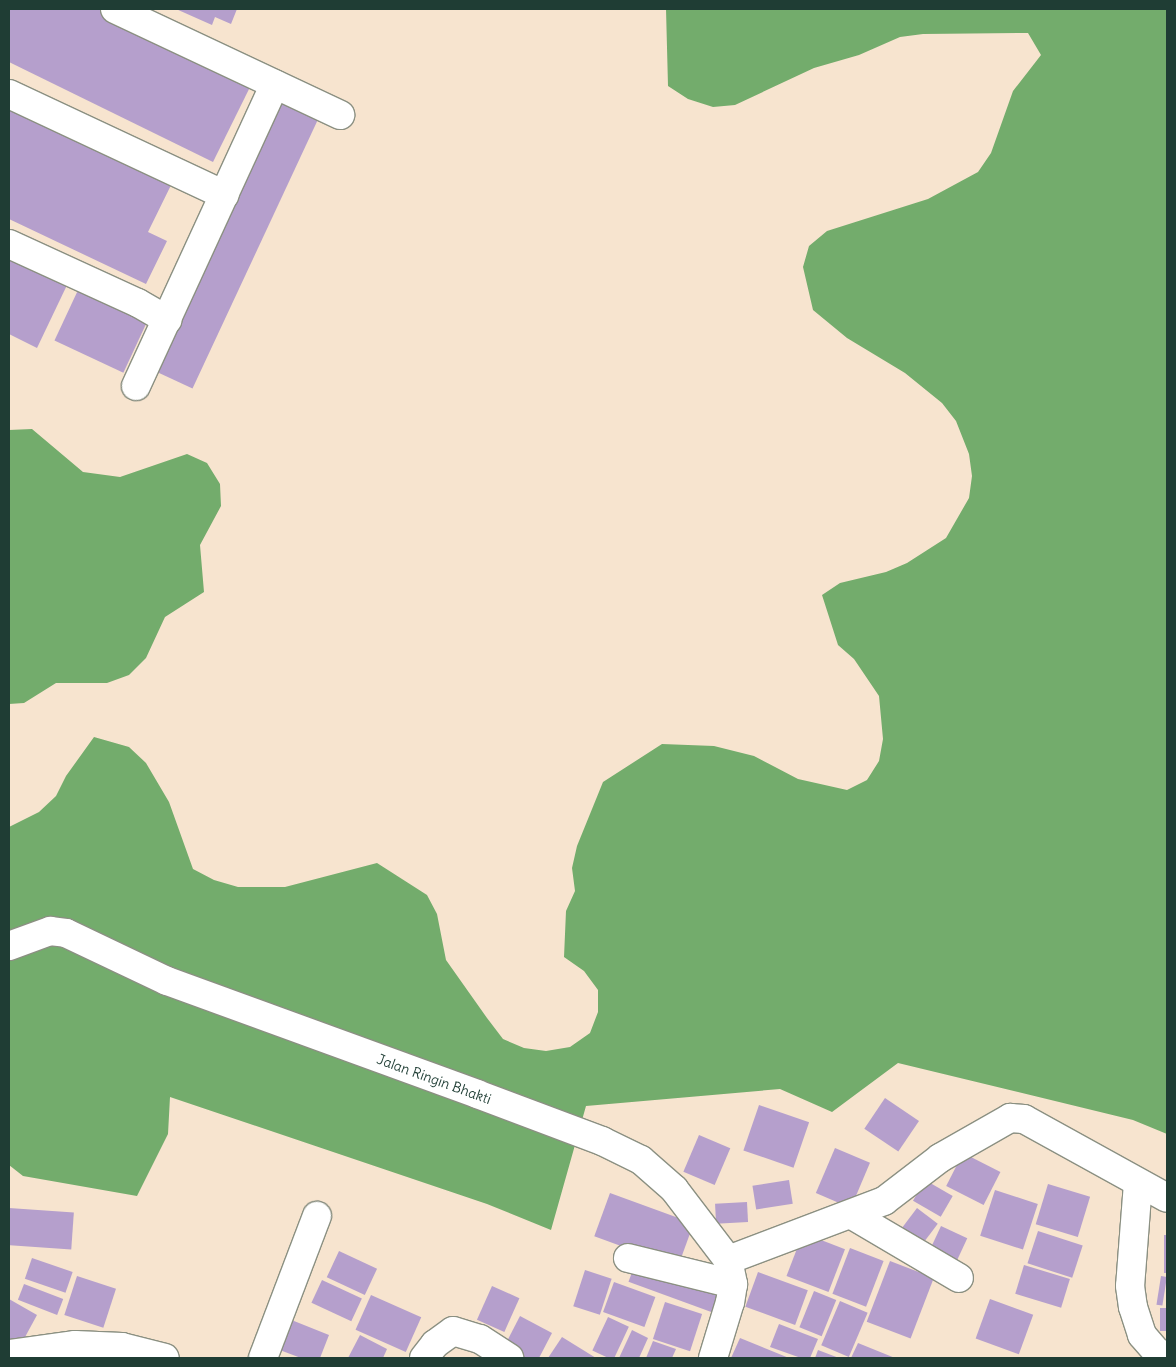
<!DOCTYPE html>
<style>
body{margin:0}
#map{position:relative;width:1176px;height:1367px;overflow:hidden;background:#f7e4cf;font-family:Delius,sans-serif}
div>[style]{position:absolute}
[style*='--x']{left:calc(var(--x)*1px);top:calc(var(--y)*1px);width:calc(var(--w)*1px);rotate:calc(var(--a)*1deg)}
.forest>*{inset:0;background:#73ac6c}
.building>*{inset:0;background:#b59fcc;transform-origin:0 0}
.roads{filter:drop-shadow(1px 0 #8b9082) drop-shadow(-1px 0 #8b9082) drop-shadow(0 1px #8b9082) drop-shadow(0 -1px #8b9082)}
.minor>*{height:28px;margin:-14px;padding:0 14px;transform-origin:14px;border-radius:14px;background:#fff}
span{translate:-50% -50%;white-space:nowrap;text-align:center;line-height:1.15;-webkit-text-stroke:4.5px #fff;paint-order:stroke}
.street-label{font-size:14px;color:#1f3d34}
.frame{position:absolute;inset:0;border:10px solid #1f3d34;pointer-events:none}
</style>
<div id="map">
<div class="forest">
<i style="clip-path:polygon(666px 9px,1167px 9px,1167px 1134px,1133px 1120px,898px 1063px,832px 1112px,780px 1089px,586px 1106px,551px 1230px,487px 1204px,170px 1097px,168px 1134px,137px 1196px,23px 1176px,9px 1165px,9px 827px,39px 812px,56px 796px,66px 776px,94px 737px,129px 747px,146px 763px,169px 802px,193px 869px,214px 880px,238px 887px,285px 887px,377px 863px,427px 895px,437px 914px,446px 960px,487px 1018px,503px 1039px,524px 1048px,546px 1051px,570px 1047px,590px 1033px,598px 1012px,598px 990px,584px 971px,564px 957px,566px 911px,575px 891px,572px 868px,577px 846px,603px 782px,662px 744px,714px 746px,754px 756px,798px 779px,847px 790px,867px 780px,879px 761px,883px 739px,879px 696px,854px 659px,838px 645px,822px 595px,840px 583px,886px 572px,907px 563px,946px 538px,969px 498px,972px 476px,969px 454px,956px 421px,942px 403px,905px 373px,847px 338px,813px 310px,803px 267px,809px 246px,827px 231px,928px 199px,978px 172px,991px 153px,1013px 91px,1041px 55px,1028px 33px,923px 34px,900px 37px,859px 55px,814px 68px,735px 105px,713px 107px,688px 99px,668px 86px)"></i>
<i style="clip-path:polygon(32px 429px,83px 472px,120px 477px,187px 454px,207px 463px,220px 484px,221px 506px,200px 545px,204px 592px,165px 617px,146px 658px,129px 675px,107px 683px,56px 683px,24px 703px,9px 704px,9px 430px)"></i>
</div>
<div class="building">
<i style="clip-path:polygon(9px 9px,100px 9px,252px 83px,213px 162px,9px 62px)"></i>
<i style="clip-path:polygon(176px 9px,237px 9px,231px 24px,215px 17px,212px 25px)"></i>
<i style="clip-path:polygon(9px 99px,175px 177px,148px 232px,167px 241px,146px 284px,9px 219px)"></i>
<i style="left:279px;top:99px;width:44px;height:299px;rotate:25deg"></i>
<i style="clip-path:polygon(9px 255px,68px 283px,37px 348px,9px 334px)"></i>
<i style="left:79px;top:288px;width:76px;height:58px;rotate:25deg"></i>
<i style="left:885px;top:1098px;width:41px;height:37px;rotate:34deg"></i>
<i style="left:759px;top:1105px;width:53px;height:48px;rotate:19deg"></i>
<i style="left:699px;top:1135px;width:34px;height:40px;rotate:23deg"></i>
<i style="left:835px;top:1148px;width:38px;height:49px;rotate:23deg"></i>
<i style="left:963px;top:1153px;width:42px;height:37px;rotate:27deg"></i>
<i style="left:789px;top:1180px;width:24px;height:37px;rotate:81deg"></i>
<i style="left:925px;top:1180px;width:32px;height:24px;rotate:30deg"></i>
<i style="left:1048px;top:1184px;width:44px;height:42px;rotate:17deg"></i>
<i style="left:995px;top:1190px;width:45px;height:48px;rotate:18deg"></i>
<i style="left:610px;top:1193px;width:89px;height:46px;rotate:20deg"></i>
<i style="left:747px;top:1202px;width:20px;height:32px;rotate:87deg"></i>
<i style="left:9px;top:1208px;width:65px;height:37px;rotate:4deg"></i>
<i style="left:917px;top:1208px;width:26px;height:31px;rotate:37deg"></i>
<i style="left:941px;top:1226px;width:29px;height:28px;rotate:25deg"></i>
<i style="left:1038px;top:1231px;width:47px;height:34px;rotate:18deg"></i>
<i style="left:803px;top:1233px;width:45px;height:46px;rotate:21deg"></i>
<i style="left:1164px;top:1235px;width:3px;height:38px"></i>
<i style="left:850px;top:1248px;width:36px;height:49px;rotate:21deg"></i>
<i style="left:339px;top:1251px;width:42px;height:29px;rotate:25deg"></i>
<i style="left:32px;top:1258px;width:43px;height:22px;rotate:19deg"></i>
<i style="left:890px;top:1261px;width:47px;height:65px;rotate:21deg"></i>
<i style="left:635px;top:1264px;width:91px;height:19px;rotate:20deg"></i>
<i style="left:1024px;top:1265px;width:48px;height:30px;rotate:17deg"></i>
<i style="left:585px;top:1270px;width:28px;height:38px;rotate:18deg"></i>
<i style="left:758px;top:1272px;width:53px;height:37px;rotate:20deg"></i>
<i style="left:77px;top:1276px;width:41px;height:41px;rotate:18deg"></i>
<i style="left:1161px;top:1276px;width:6px;height:29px;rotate:9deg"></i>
<i style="left:322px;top:1280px;width:44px;height:25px;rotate:25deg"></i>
<i style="left:614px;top:1282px;width:44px;height:32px;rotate:20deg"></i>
<i style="left:24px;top:1284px;width:42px;height:17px;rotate:21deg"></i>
<i style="left:492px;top:1286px;width:30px;height:37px;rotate:24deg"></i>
<i style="left:814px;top:1291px;width:24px;height:39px;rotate:22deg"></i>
<i style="left:371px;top:1295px;width:55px;height:38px;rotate:24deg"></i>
<i style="clip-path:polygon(9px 1299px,37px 1315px,18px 1350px,9px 1345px)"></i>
<i style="left:990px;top:1299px;width:46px;height:42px;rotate:20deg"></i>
<i style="left:840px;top:1301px;width:30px;height:48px;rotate:23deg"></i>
<i style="left:665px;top:1302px;width:39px;height:39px;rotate:18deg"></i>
<i style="left:1160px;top:1308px;width:7px;height:23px"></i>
<i style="clip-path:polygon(520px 1316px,552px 1333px,539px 1358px,521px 1358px,503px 1349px)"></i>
<i style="left:608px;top:1317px;width:23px;height:37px;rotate:25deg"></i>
<i style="clip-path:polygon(289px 1319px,329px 1335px,320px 1358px,301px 1358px,277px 1349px)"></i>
<i style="clip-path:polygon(779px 1324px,818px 1339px,810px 1358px,801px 1358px,770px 1347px)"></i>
<i style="clip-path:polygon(632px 1330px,648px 1338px,639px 1358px,619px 1358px)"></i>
<i style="clip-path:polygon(360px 1335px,387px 1349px,383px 1358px,348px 1358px)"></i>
<i style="clip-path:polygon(562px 1337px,596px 1358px,548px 1358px)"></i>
<i style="clip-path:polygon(740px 1338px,789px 1358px,731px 1358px)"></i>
<i style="clip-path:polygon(653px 1341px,676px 1349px,672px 1358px,646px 1358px)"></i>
<i style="clip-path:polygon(858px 1343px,895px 1358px,851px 1358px)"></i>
<i style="clip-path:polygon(818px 1350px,839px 1358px,815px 1358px)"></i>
</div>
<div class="roads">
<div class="minor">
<i style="--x:115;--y:9;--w:249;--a:25.2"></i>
<i style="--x:9;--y:94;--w:238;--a:25.1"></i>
<i style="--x:9;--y:244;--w:142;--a:24.6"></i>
<i style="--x:138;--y:303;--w:34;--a:30"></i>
<i style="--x:136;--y:386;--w:332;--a:-65.3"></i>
<i style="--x:9;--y:946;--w:44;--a:-20.1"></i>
<i style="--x:50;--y:931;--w:16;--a:7"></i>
<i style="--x:66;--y:933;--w:112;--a:25.4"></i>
<i style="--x:167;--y:981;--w:330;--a:20"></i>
<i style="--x:477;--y:1094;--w:134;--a:20.6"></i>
<i style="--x:602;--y:1141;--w:43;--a:26"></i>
<i style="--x:641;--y:1160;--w:44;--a:41.3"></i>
<i style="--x:674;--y:1189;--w:89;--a:52.7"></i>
<i style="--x:728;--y:1260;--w:25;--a:78"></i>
<i style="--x:733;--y:1284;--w:18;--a:99"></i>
<i style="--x:730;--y:1302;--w:59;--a:106.9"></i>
<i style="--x:1138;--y:1183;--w:103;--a:94.4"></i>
<i style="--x:1130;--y:1286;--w:21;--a:82"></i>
<i style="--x:1133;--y:1307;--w:29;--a:72"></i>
<i style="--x:1142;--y:1335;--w:23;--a:49"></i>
<i style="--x:1157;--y:1352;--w:11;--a:27"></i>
<i style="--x:852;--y:1215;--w:124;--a:30.5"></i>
<i style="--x:628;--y:1258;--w:108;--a:13.9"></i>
<i style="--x:728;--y:1260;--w:167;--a:-20.7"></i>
<i style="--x:884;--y:1201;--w:71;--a:-37.5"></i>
<i style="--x:940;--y:1158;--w:81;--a:-29.7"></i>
<i style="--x:1010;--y:1118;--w:14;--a:4"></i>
<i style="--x:1024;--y:1119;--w:163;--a:28.9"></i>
<i style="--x:9;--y:1354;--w:67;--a:-7.8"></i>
<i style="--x:75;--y:1345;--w:47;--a:2.4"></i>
<i style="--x:122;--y:1347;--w:44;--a:14.3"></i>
<i style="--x:263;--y:1358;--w:152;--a:-69.2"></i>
<i style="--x:424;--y:1358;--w:18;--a:-52"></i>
<i style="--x:435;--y:1344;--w:22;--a:-36"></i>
<i style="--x:453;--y:1331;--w:28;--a:17"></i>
<i style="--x:480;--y:1339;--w:35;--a:33"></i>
</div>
</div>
<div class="street-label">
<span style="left:434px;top:1079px;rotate:20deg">Jalan Ringin Bhakti</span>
</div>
<div class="frame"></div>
</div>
